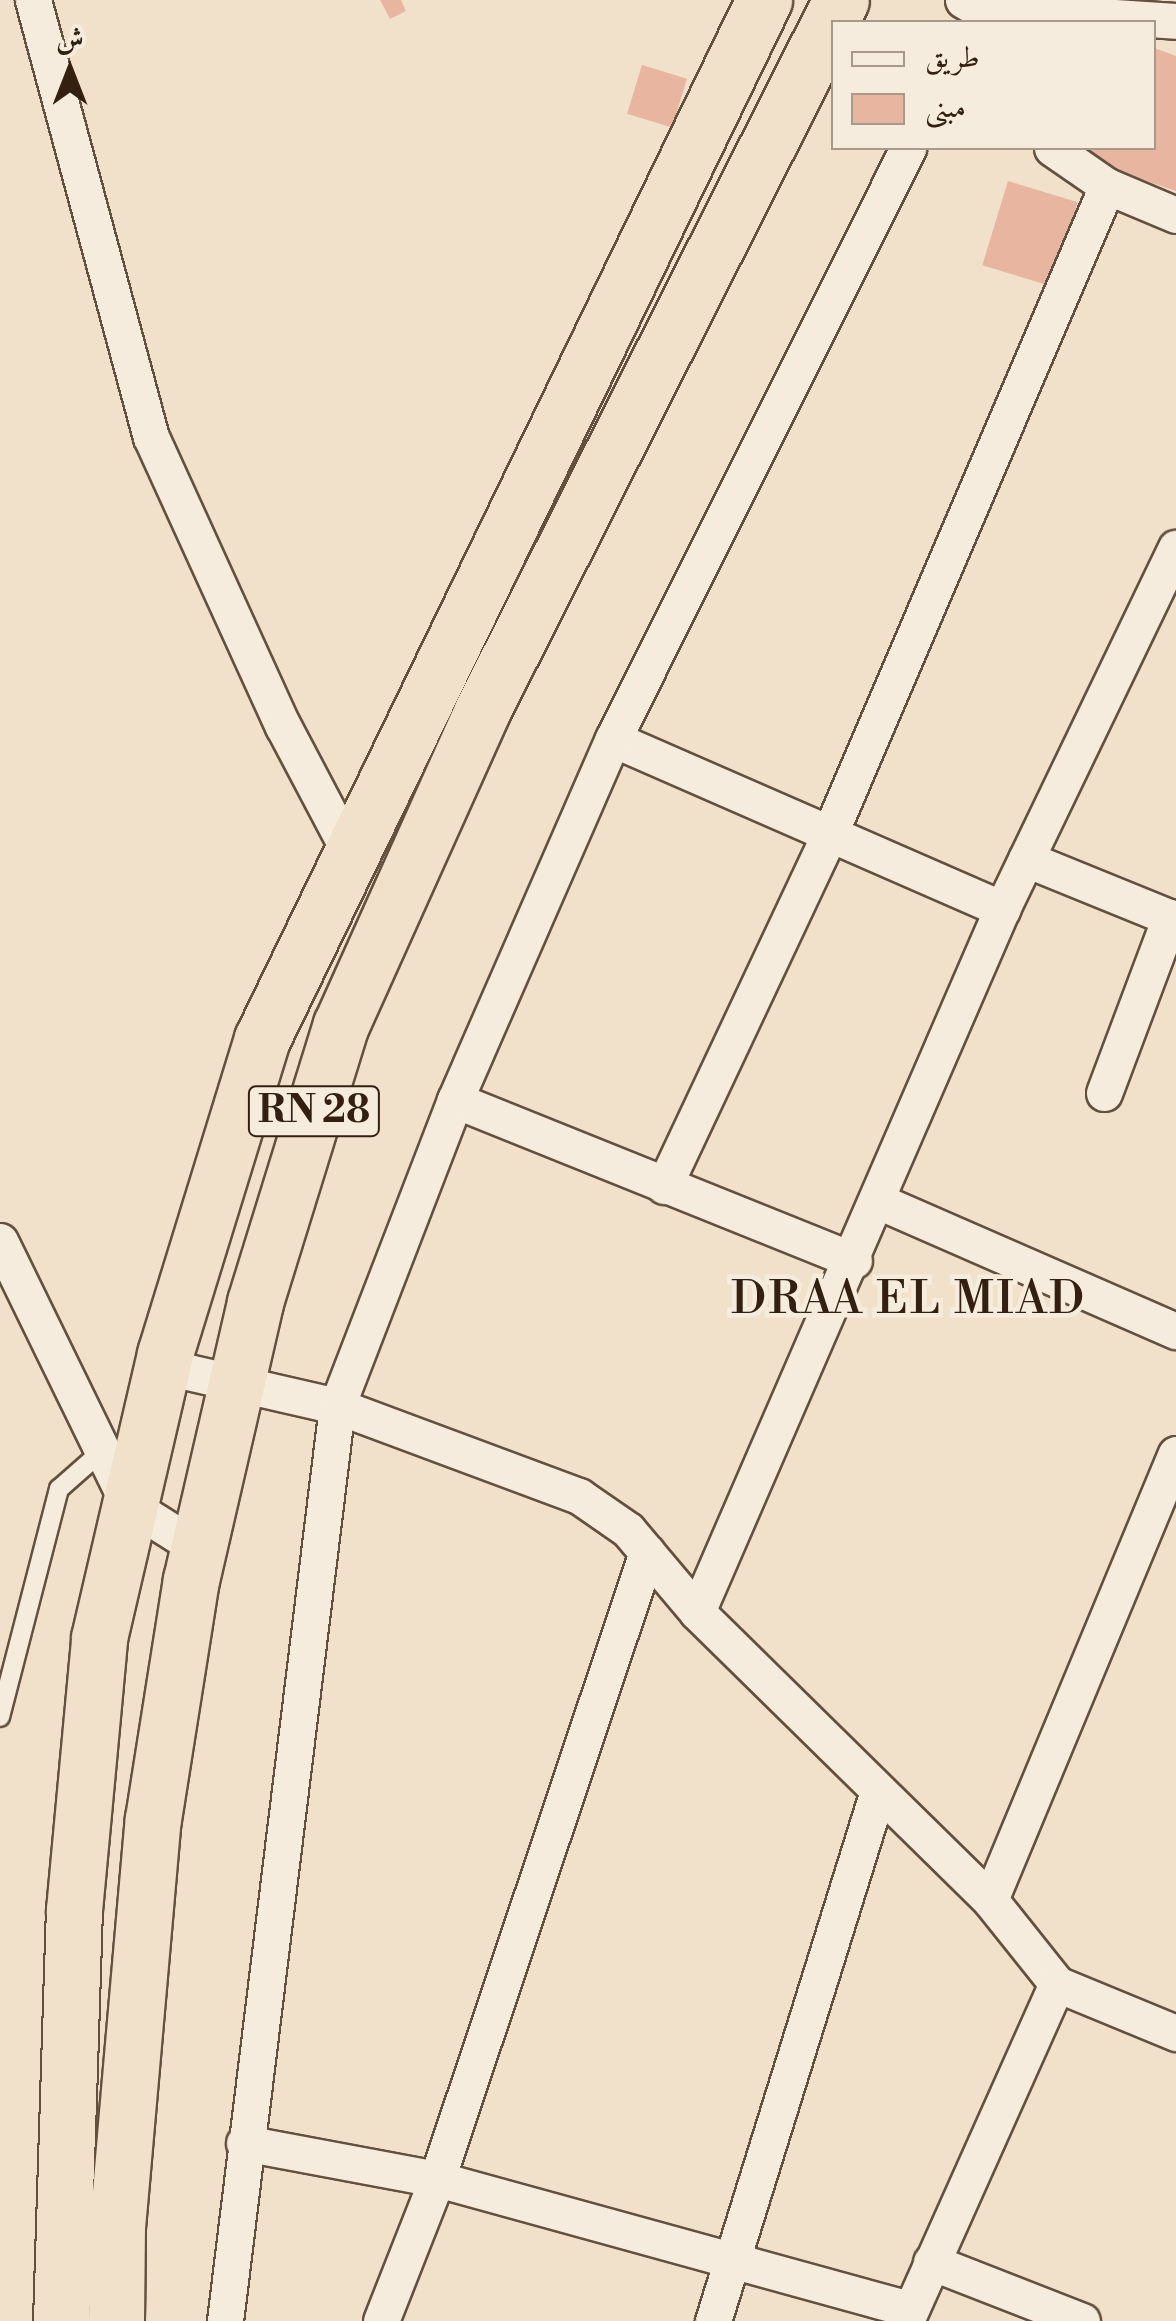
<!DOCTYPE html>
<meta charset="utf-8">
<style>
body{margin:0}
#map{position:relative;width:1176px;height:2321px;overflow:hidden;background:#f1e1ca;font-family:"Libre Bodoni",Amiri,serif}
div>[style]{position:absolute}
[style*='--x']{left:calc(var(--x)*1px);top:calc(var(--y)*1px);width:calc(var(--w)*1px);rotate:calc(var(--a)*1deg)}
.building>*{inset:0;background:#e8b5a0;transform-origin:0 0}
.roads{filter:drop-shadow(2px 0 #63503f) drop-shadow(-2px 0 #63503f) drop-shadow(0 2px #63503f) drop-shadow(0 -2px #63503f)}
.lane>*{height:18px;margin:-9px;padding:0 9px;transform-origin:9px;border-radius:9px;background:#f6ecdd}
.street>*{height:35px;margin:-17.5px;padding:0 17.5px;transform-origin:17.5px;border-radius:17.5px;background:#f6ecdd}
.highway>*{height:55px;margin:-27.5px;padding:0 27.5px;transform-origin:27.5px;border-radius:27.5px;background:#f1e1ca}
span{translate:-50% -50%;white-space:nowrap;text-align:center;line-height:1.15;-webkit-text-stroke:9px #f6ecdd;paint-order:stroke}
.shield-label span{padding:2px 8px;background:#f6ecdd;border:2px solid;border-radius:8px;-webkit-text-stroke-width:0}
.shield-label{font-size:38px;color:#342011;font-weight:700}
.quarter-label{font-size:45px;color:#342011;letter-spacing:2.5px}
.legend{position:absolute;left:831px;top:20px;width:325px;height:130px;box-sizing:border-box;background:#f6ecdd;border:2px solid #a89a8b;margin:0;padding:12px 18px;list-style:none;font-size:30px;color:#342011}
.legend li{display:flex;align-items:center;gap:20px;height:50px}
.legend b{width:50px;border:2px solid #a89a8b}
.north{position:absolute;left:20px;top:20px;width:100px;height:100px;-webkit-text-stroke:8px #f6ecdd;paint-order:stroke;rotate:0deg;font-size:28px;font-weight:700;line-height:40px;text-align:center;color:#342011}
.north::after{content:'';display:block;margin:auto;width:35px;height:45px;background:#342011;clip-path:polygon(50% 0,100% 100%,50% 72%,0 100%)}
</style>
<div id="map">
<div class="building">
<i style="clip-path:polygon(380px 0,401px 0,406px 11px,390px 19px)"></i>
<i style="clip-path:polygon(1154px 48px,1176px 56px,1176px 191px,1079px 158px,1082px 148px,1154px 148px)"></i>
<i style="left:642px;top:65px;width:47px;height:51px;rotate:17deg"></i>
<i style="left:1008px;top:181px;width:73px;height:88px;rotate:17deg"></i>
</div>
<div class="roads">
<div class="lane">
<i style="--x:0;--y:1717;--w:236;--a:-75.5"></i>
<i style="--x:59;--y:1489;--w:56;--a:-41.4"></i>
</div>
<div class="street">
<i style="--x:33;--y:0;--w:453;--a:74.9"></i>
<i style="--x:151;--y:437;--w:318;--a:65.5"></i>
<i style="--x:283;--y:726;--w:146;--a:62.2"></i>
<i style="--x:963;--y:0;--w:16;--a:30"></i>
<i style="--x:977;--y:8;--w:199;--a:3.7"></i>
<i style="--x:1052;--y:148;--w:67;--a:34.6"></i>
<i style="--x:1107;--y:186;--w:75;--a:22.8"></i>
<i style="--x:613;--y:739;--w:425;--a:23.6"></i>
<i style="--x:1026;--y:859;--w:162;--a:22.1"></i>
<i style="--x:1104;--y:1093;--w:188;--a:-69.4"></i>
<i style="--x:455;--y:1100;--w:430;--a:21.9"></i>
<i style="--x:664;--y:1186;--w:390;--a:-64.8"></i>
<i style="--x:830;--y:833;--w:704;--a:-66.82"></i>
<i style="--x:878;--y:1201;--w:325;--a:23.6"></i>
<i style="--x:0;--y:1241;--w:292;--a:64"></i>
<i style="--x:128;--y:1504;--w:83;--a:32.2"></i>
<i style="--x:162;--y:1366;--w:180;--a:12.9"></i>
<i style="--x:337;--y:1406;--w:258;--a:20.4"></i>
<i style="--x:579;--y:1496;--w:60;--a:34.8"></i>
<i style="--x:628;--y:1530;--w:107;--a:49.9"></i>
<i style="--x:697;--y:1612;--w:411;--a:44.5"></i>
<i style="--x:990;--y:1900;--w:107;--a:51.4"></i>
<i style="--x:1057;--y:1984;--w:129;--a:22.4"></i>
<i style="--x:697;--y:1612;--w:766;--a:-66.55"></i>
<i style="--x:1002;--y:909;--w:401;--a:-64.3"></i>
<i style="--x:990;--y:1900;--w:483;--a:-67.4"></i>
<i style="--x:244;--y:2143;--w:196;--a:10.6"></i>
<i style="--x:437;--y:2179;--w:491;--a:15.4"></i>
<i style="--x:931;--y:2262;--w:162;--a:21.3"></i>
<i style="--x:225;--y:2321;--w:922;--a:-83.02"></i>
<i style="--x:337;--y:1406;--w:328;--a:-68.9"></i>
<i style="--x:455;--y:1100;--w:394;--a:-66.4"></i>
<i style="--x:613;--y:739;--w:661;--a:-63.47"></i>
<i style="--x:381;--y:2321;--w:153;--a:-68.5"></i>
<i style="--x:437;--y:2179;--w:661;--a:-71.48"></i>
<i style="--x:713;--y:2321;--w:555;--a:-72.71"></i>
<i style="--x:906;--y:2321;--w:369;--a:-65.9"></i>
</div>
<div class="highway">
<i style="--x:61;--y:2321;--w:411;--a:-88.2"></i>
<i style="--x:74;--y:1910;--w:273;--a:-84.7"></i>
<i style="--x:99;--y:1638;--w:292;--a:-76.9"></i>
<i style="--x:165;--y:1354;--w:330;--a:-72.9"></i>
<i style="--x:262;--y:1039;--w:1154;--a:-64.21"></i>
<i style="--x:116;--y:2321;--w:94;--a:-89.4"></i>
<i style="--x:117;--y:2227;--w:410;--a:-85"></i>
<i style="--x:153;--y:1819;--w:242;--a:-81"></i>
<i style="--x:191;--y:1580;--w:285;--a:-77"></i>
<i style="--x:255;--y:1302;--w:290;--a:-72.8"></i>
<i style="--x:341;--y:1025;--w:344;--a:-65.8"></i>
<i style="--x:482;--y:711;--w:796;--a:-63.21"></i>
</div>
</div>
<div class="shield-label">
<span style="left:314px;top:1111px">RN 28</span>
</div>
<div class="quarter-label">
<span style="left:909px;top:1300px">DRAA EL MIAD</span>
</div>
<ul class="legend">
<li><b style="height:12px;background:#f6ecdd"></b>طريق</li>
<li><b style="height:28px;background:#e8b5a0"></b>مبنى</li>
</ul>
<div class="north">ش</div>
</div>
